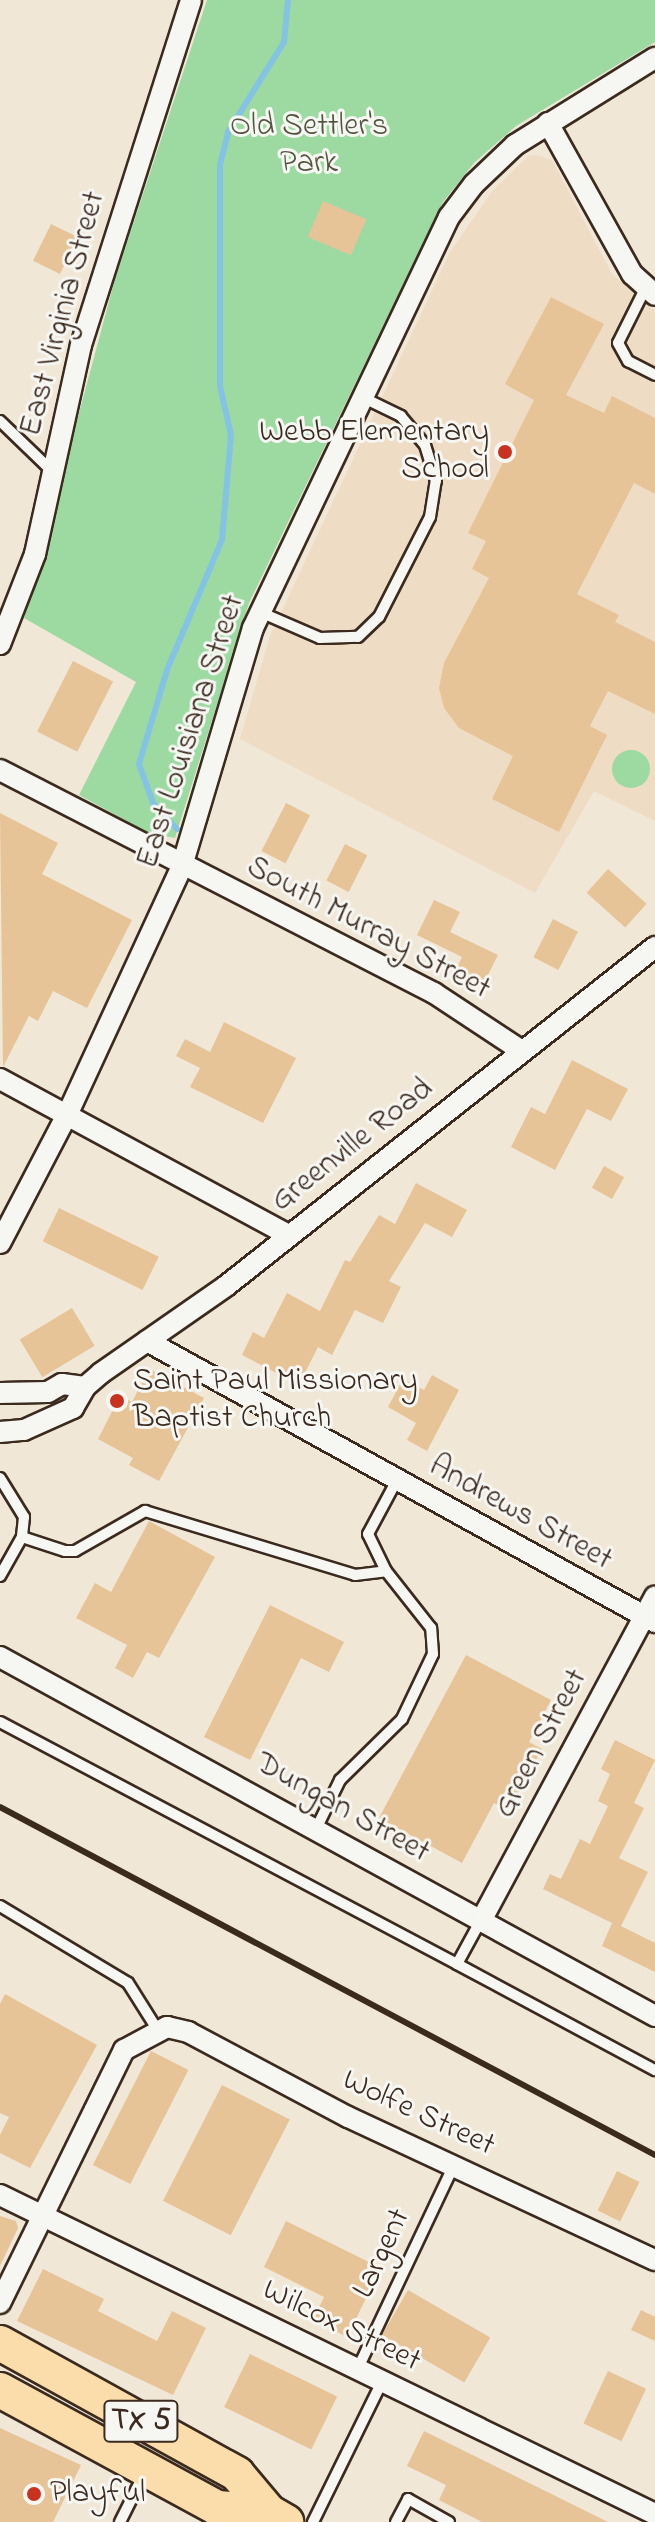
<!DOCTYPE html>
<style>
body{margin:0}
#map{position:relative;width:655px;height:2522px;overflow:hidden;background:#f1e7d7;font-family:"Indie Flower",sans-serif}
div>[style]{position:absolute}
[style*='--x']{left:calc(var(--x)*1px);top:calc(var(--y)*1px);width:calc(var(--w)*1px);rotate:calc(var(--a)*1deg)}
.built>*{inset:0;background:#eedcc4}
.green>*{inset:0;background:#9cdaa2}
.round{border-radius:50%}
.stream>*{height:6px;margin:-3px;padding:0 3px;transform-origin:3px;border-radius:3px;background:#85c3e5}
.building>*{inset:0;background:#e6c498;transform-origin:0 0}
.roads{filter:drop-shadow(2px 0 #3b2a1e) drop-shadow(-2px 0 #3b2a1e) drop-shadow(0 2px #3b2a1e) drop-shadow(0 -2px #3b2a1e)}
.lane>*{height:10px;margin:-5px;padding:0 5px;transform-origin:5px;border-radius:5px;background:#f6f6f2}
.street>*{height:20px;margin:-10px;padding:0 10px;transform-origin:10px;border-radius:10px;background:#f6f6f2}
.primary>*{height:34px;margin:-17px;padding:0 17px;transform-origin:17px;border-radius:17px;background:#faddab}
.rail>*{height:6px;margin:-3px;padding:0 3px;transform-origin:3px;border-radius:3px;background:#3b2a1e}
.dots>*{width:22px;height:22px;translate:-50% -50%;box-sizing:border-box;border:4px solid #f6f6f2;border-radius:50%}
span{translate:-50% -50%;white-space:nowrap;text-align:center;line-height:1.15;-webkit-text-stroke:6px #f6f6f2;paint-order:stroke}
.shield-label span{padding:2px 6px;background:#f6f6f2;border:2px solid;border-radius:6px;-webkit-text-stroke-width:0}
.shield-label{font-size:30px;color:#3b2a1e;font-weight:700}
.park-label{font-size:32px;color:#53563f}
.street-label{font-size:32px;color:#3b2a1e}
.poi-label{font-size:32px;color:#3b2a1e}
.right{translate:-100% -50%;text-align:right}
.left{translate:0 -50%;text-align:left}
</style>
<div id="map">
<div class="built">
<i style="clip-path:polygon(536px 155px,552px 160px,612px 274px,655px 311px,655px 821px,594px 791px,535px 893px,240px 739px,270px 636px,450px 252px,493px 190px,528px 156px)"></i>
</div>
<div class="green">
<i style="clip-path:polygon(207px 0,655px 0,655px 42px,516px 126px,474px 163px,443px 202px,249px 603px,175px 838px,149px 833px,79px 795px,136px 682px,24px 618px,115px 279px)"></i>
<i class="round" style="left:612px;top:750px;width:38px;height:38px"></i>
</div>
<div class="stream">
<i style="--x:177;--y:829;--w:35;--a:-133"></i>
<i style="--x:153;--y:803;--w:41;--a:-109.7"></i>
<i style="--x:139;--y:764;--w:98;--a:-73.4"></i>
<i style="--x:167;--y:670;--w:141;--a:-67.1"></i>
<i style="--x:222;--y:540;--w:105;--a:-85.1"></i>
<i style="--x:231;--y:435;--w:50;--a:-102.7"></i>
<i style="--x:220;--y:386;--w:221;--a:-90"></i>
<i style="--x:220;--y:165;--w:34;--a:-76"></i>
<i style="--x:228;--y:132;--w:106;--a:-58.1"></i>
<i style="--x:284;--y:42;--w:42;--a:-84.6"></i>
</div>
<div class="building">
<i style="left:323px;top:201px;width:47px;height:39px;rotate:23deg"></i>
<i style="left:51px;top:224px;width:30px;height:41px;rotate:26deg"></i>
<i style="clip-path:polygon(551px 297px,604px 324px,566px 395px,604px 413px,612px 396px,655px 418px,655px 494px,634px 483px,577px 594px,619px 615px,615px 622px,655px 642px,655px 714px,608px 691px,590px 726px,607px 735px,559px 832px,492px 799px,513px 756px,459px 728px,444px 708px,439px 688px,444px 663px,489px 578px,472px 569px,486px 541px,468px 533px,534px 400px,505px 384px)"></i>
<i style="left:73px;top:661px;width:45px;height:79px;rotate:27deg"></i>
<i style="left:286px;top:803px;width:27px;height:54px;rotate:27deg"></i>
<i style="clip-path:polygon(0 813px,58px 843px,42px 874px,132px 920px,87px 1008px,53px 991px,38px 1021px,29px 1016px,3px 1067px)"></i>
<i style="left:345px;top:844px;width:25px;height:41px;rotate:27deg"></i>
<i style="left:608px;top:869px;width:52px;height:32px;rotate:42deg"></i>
<i style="clip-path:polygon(434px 900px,460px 912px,450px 932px,498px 955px,484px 983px,456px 970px,462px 957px,417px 935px)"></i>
<i style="left:553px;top:919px;width:28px;height:43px;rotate:27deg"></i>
<i style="clip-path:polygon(224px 1022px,296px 1058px,263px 1123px,190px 1087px,200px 1068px,176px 1056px,185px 1039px,210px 1052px)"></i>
<i style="clip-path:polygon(572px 1060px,628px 1089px,611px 1121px,587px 1109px,555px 1170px,511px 1147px,531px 1107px,545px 1114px)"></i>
<i style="left:604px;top:1166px;width:23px;height:25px;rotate:29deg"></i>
<i style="clip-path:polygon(416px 1183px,467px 1210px,452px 1237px,425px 1223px,389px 1281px,401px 1287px,383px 1323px,355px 1310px,332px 1355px,318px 1347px,299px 1385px,242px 1355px,253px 1332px,264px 1338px,287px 1293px,320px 1311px,345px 1260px,350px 1262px,379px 1215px,395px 1224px)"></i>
<i style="left:59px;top:1208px;width:111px;height:37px;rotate:26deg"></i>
<i style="left:72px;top:1308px;width:44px;height:61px;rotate:59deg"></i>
<i style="clip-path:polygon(149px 1369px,204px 1398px,159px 1481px,129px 1465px,133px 1458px,98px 1439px,120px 1396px,132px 1402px)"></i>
<i style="clip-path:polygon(432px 1375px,459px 1390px,427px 1451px,407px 1440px,416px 1423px,388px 1407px,403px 1379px,424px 1390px)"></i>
<i style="clip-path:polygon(149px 1521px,215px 1557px,159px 1658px,147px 1652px,133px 1678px,115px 1668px,127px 1645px,76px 1618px,95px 1583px,111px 1592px)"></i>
<i style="clip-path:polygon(270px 1605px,344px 1642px,329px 1672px,301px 1658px,250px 1760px,204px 1737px)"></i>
<i style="clip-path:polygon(466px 1655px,551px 1700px,529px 1742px,542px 1749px,509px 1811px,494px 1803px,462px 1863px,379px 1818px)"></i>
<i style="clip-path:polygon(615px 1740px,655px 1760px,634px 1803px,644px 1808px,619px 1858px,648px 1872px,621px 1926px,655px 1943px,655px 1972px,602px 1946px,612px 1923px,543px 1889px,550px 1874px,561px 1879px,580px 1839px,590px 1844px,608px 1806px,598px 1801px,610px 1774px,601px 1769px)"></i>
<i style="clip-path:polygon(5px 1994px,97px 2045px,30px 2168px,0 2153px,0 2135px,9px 2117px,0 2113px,0 2004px)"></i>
<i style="left:151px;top:2051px;width:42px;height:128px;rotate:27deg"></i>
<i style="left:222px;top:2085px;width:76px;height:130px;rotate:27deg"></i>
<i style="left:617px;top:2171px;width:25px;height:44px;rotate:26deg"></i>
<i style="clip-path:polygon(0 2216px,16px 2221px,18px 2228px,0 2266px)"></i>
<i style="clip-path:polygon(286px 2221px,381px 2268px,347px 2337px,313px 2320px,324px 2297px,264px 2267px)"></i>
<i style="clip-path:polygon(43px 2269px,104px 2299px,98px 2311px,157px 2341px,172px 2311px,206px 2328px,173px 2395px,17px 2321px)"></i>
<i style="left:408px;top:2290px;width:95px;height:52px;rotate:30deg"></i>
<i style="clip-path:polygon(641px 2310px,655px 2317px,655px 2341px,631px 2330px)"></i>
<i style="left:250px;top:2354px;width:97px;height:59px;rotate:26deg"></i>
<i style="left:608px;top:2371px;width:42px;height:58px;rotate:25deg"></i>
<i style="clip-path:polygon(0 2428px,81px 2465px,53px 2522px,0 2522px)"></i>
<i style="clip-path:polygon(424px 2431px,608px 2522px,482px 2522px,439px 2500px,446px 2485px,407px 2466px)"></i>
</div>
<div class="roads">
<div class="lane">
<i style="--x:645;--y:289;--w:60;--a:116.6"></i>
<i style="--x:618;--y:343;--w:21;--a:61"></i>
<i style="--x:628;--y:361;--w:30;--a:27"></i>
<i style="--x:0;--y:421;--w:74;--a:43.9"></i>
<i style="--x:260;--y:612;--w:65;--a:23.4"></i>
<i style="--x:320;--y:638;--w:38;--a:-2"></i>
<i style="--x:358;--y:637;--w:29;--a:-44"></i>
<i style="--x:379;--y:617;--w:112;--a:-63"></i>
<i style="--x:430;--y:517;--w:36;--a:-81"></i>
<i style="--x:436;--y:481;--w:38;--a:-107"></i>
<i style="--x:425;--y:445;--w:38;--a:-130"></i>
<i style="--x:401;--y:416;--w:43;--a:-154"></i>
<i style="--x:0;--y:1478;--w:46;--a:58.4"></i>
<i style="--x:24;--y:1517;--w:20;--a:96"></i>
<i style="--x:22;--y:1537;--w:45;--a:18"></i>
<i style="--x:65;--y:1551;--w:10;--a:0"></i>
<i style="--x:75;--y:1551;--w:81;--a:-29.7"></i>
<i style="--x:145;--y:1511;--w:220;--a:16.9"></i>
<i style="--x:355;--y:1575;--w:31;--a:-7"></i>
<i style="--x:0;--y:1576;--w:45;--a:-60.6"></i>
<i style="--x:0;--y:1722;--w:517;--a:27.9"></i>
<i style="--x:316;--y:1829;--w:55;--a:-63.9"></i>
<i style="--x:340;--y:1780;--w:87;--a:-44.5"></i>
<i style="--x:402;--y:1719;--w:72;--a:-64.5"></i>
<i style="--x:433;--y:1654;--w:26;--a:-94"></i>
<i style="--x:431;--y:1628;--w:73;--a:-128.3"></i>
<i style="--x:386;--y:1571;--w:41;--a:-115.9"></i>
<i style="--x:368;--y:1534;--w:61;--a:-61.8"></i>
<i style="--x:0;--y:1906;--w:149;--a:31"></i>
<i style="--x:128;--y:1983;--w:54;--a:57.8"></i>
<i style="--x:481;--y:1920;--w:50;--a:118.6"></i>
<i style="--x:457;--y:1964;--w:225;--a:28.2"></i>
<i style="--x:358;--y:2368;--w:225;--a:-64.7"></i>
<i style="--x:120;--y:2522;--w:54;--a:-63.4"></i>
<i style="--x:313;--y:2522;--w:158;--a:-63.8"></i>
<i style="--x:396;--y:2522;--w:26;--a:-62"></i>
<i style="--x:408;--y:2499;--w:47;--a:29.3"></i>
</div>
<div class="street">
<i style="--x:548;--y:123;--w:173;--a:60.9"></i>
<i style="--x:632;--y:274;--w:31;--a:42"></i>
<i style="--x:0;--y:644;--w:97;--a:-68.7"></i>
<i style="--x:35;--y:554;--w:214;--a:-77.6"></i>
<i style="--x:81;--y:345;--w:362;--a:-72.3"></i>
<i style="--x:0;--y:770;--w:488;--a:27.2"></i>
<i style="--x:434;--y:993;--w:105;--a:33.4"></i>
<i style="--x:0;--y:1079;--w:328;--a:28.4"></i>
<i style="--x:0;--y:1243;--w:147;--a:-62.4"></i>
<i style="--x:68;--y:1113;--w:272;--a:-65.2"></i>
<i style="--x:182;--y:866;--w:248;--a:-73.4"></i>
<i style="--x:253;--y:628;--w:455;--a:-64.5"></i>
<i style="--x:449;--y:217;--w:41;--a:-52.9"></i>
<i style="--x:474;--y:184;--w:57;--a:-43.6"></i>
<i style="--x:515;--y:145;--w:165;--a:-31.9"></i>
<i style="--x:147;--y:1341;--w:581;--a:28.95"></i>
<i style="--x:0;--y:1393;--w:48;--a:-1.2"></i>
<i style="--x:48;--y:1392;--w:16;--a:-30"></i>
<i style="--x:62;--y:1384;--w:23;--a:7"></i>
<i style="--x:0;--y:1432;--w:24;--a:-5"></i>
<i style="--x:24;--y:1430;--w:54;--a:-24.2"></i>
<i style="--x:73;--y:1408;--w:24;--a:-60"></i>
<i style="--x:85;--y:1387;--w:21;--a:-41"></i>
<i style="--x:101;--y:1373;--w:152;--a:-34.8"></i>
<i style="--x:226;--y:1286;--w:547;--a:-38.32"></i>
<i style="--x:0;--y:1657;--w:747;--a:28.73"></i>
<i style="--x:482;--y:1919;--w:366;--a:-61.8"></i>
<i style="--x:0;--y:2195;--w:729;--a:25.97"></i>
<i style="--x:0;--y:2303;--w:282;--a:-63.9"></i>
<i style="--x:124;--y:2050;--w:49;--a:-28.1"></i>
<i style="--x:167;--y:2027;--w:22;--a:13"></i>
<i style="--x:188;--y:2032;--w:181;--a:28"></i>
<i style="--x:348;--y:2117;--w:339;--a:25"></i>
</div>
<div class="primary">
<i style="--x:0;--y:2343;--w:271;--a:28.9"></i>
<i style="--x:237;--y:2474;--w:50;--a:49.9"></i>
<i style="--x:269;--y:2512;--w:20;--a:30"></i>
<i style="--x:0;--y:2390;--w:247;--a:28.5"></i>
<i style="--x:217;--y:2508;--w:52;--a:4.4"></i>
</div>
</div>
<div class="rail">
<i style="--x:0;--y:1807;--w:742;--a:27.98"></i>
</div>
<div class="dots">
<i style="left:505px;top:452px;background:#c8321e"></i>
<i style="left:117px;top:1401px;background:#c8321e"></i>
<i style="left:34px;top:2494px;background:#c8321e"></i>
</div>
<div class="shield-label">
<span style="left:141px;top:2421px">TX 5</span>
</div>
<div class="park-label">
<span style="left:309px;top:146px">Old Settler's<br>Park</span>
</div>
<div class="street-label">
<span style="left:64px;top:314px;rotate:-75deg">East Virginia Street</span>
<span style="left:192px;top:732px;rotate:-72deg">East Louisiana Street</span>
<span style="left:368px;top:929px;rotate:28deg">South Murray Street</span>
<span style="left:353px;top:1146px;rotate:-38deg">Greenville Road</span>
<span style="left:520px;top:1514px;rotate:29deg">Andrews Street</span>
<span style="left:542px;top:1744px;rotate:-62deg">Green Street</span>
<span style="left:342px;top:1809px;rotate:29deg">Dungan Street</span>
<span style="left:418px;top:2114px;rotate:25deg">Wolfe Street</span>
<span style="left:383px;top:2254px;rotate:-65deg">Largent</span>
<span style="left:341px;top:2327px;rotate:26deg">Wilcox Street</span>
</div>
<div class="poi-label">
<span class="right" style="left:489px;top:452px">Webb Elementary<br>School</span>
<span class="left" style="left:133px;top:1401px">Saint Paul Missionary<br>Baptist Church</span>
<span class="left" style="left:50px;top:2494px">Playful</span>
</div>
</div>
